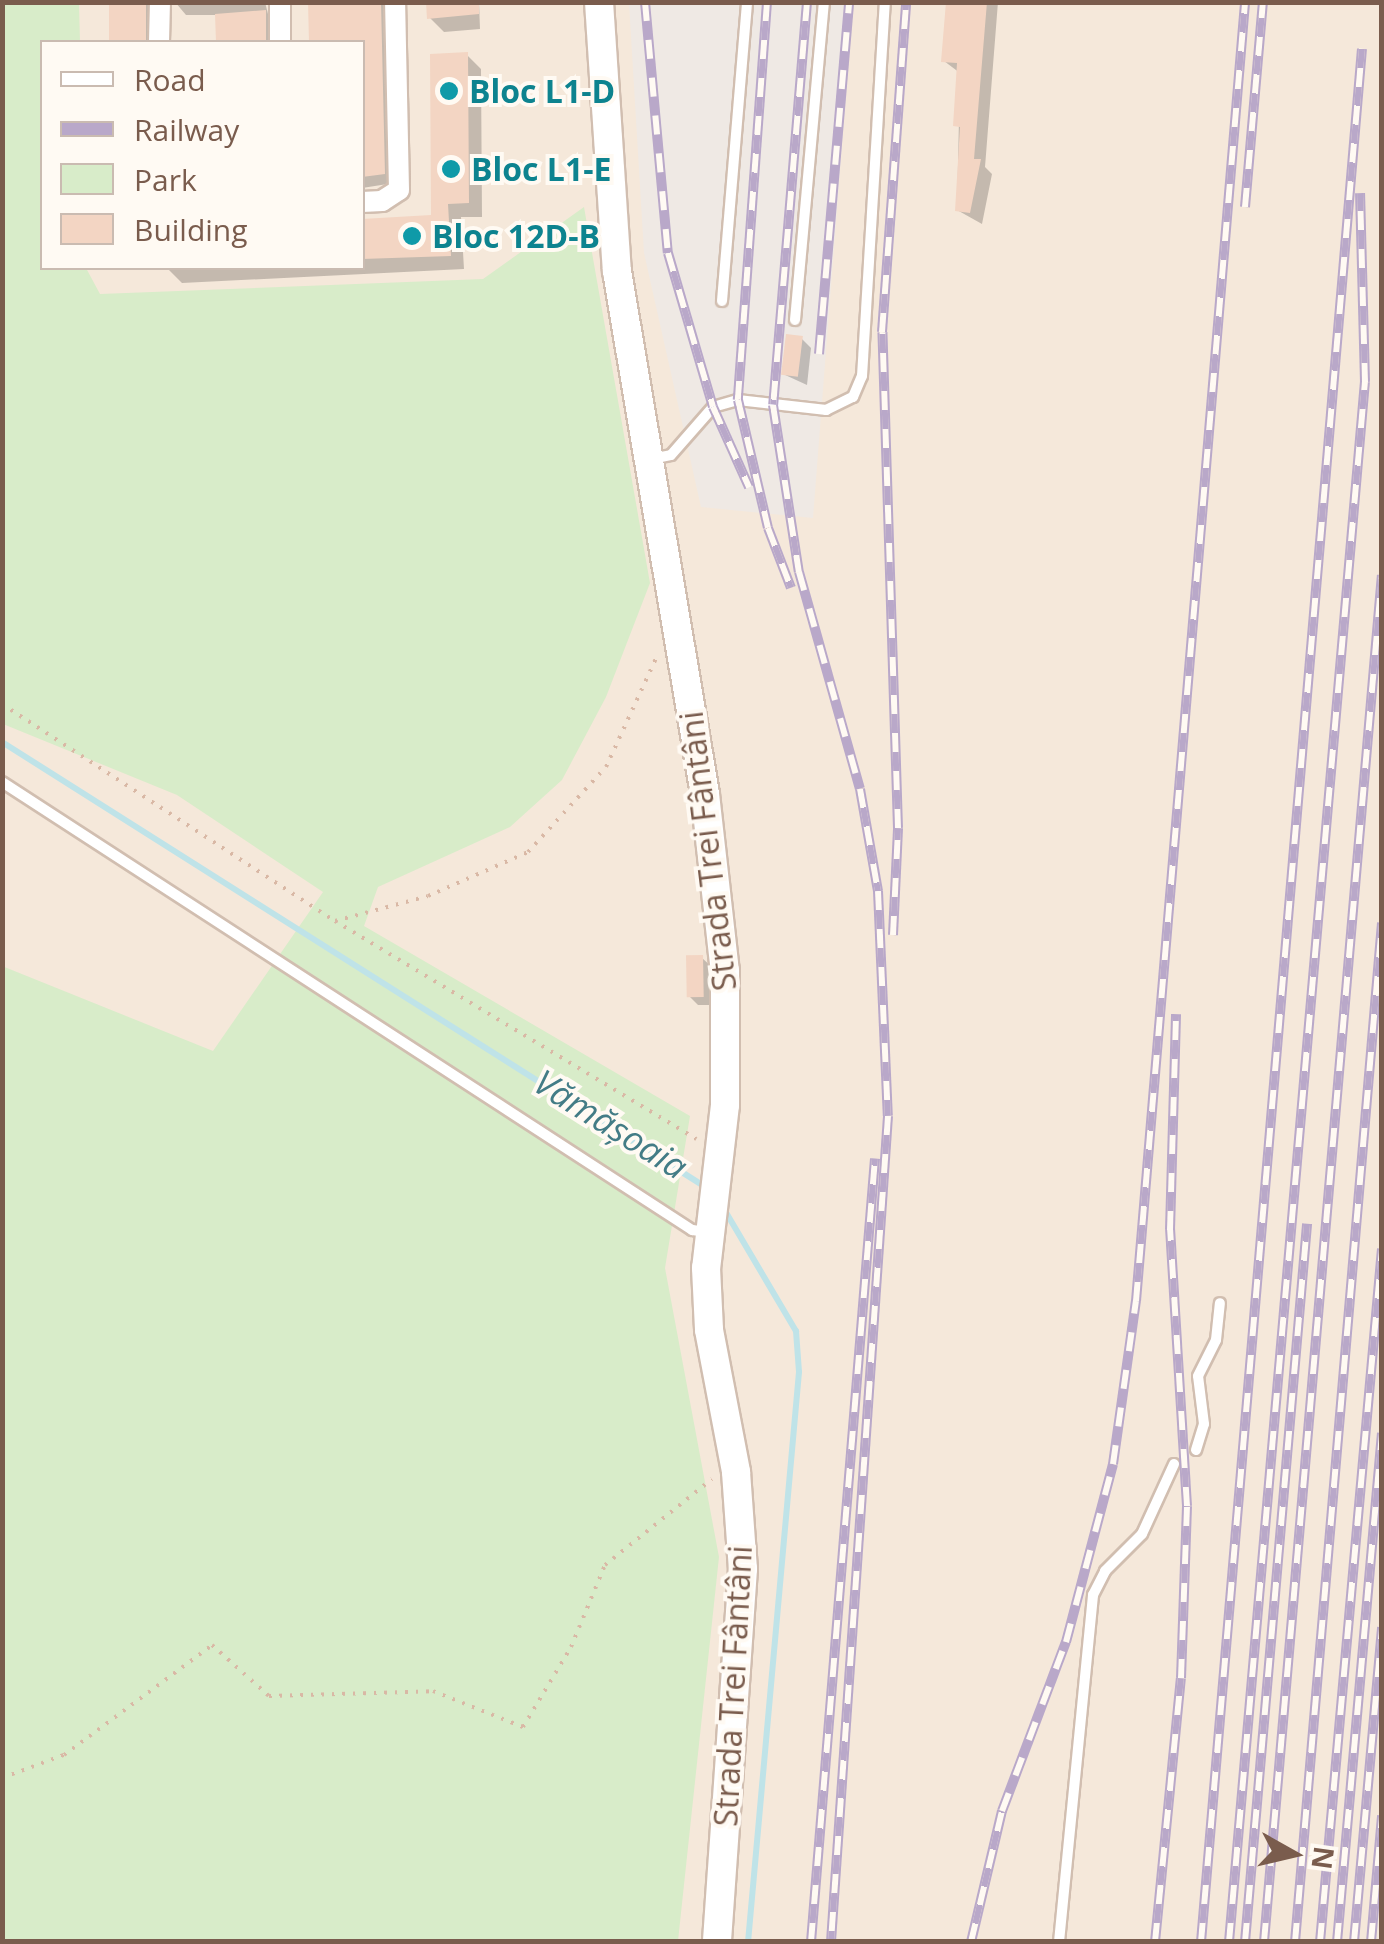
<!DOCTYPE html>
<meta charset="utf-8">
<style>
body{margin:0}
#map{position:relative;width:1384px;height:1944px;overflow:hidden;background:#fdf6ec;font-family:"Open Sans",sans-serif}
div>[style]{position:absolute}
[style*='--x']{left:calc(var(--x)*1px);top:calc(var(--y)*1px);width:calc(var(--w)*1px);rotate:calc(var(--a)*1deg)}
.residential>*{inset:0;background:#f5e8da}
.industrial>*{inset:0;background:#efe9e4}
.green>*{inset:0;background:#d8ecc9}
.shadow>*{inset:0;background:#0003}
.stream>*{height:6px;margin:-3px;padding:0 3px;transform-origin:3px;border-radius:3px;background:#bfe3e8}
.building>*{inset:0;background:#f3d5c3;transform-origin:0 0}
.path>*{height:4px;margin-top:-2px;transform-origin:0;background:repeating-linear-gradient(90deg,#d9b8a5 0 2.5px,transparent 0 10.5px)}
.roads{filter:drop-shadow(2px 0 #d1beb0) drop-shadow(-2px 0 #d1beb0) drop-shadow(0 2px #d1beb0) drop-shadow(0 -2px #d1beb0)}
.lane>*{height:10px;margin:-5px;padding:0 5px;transform-origin:5px;border-radius:5px;background:#fff}
.street>*{height:20px;margin:-10px;padding:0 10px;transform-origin:10px;border-radius:10px;background:#fff}
.secondary>*{height:28px;margin:-14px;padding:0 14px;transform-origin:14px;border-radius:14px;background:#fff}
.rail>*{height:10px;margin-top:-5px;transform-origin:0;background:repeating-linear-gradient(90deg,#fffaf3 0 19px,#b9a8c9 0 38px);box-sizing:border-box;border-block:2px solid #b9a8c9}
.dots>*{width:28px;height:28px;translate:-50% -50%;box-sizing:border-box;border:5px solid #fffaf3;border-radius:50%}
span{translate:-50% -50%;white-space:nowrap;text-align:center;line-height:1.15;-webkit-text-stroke:8px #fffaf3;paint-order:stroke}
.culture-label{font-size:32px;color:#0d838f;font-weight:700}
.left{translate:0 -50%;text-align:left}
.street-label{font-size:32px;color:#7a5c4d}
.water-label{font-size:35px;color:#437c86;font-style:italic}
.frame{position:absolute;inset:0;border:5px solid #7a5c4d;pointer-events:none}
.legend{position:absolute;left:40px;top:40px;width:325px;height:230px;box-sizing:border-box;background:#fffaf3;border:2px solid #cabbb1;margin:0;padding:12px 18px;list-style:none;font-size:30px;color:#7a5c4d}
.legend li{display:flex;align-items:center;gap:20px;height:50px}
.legend b{width:50px;border:2px solid #cabbb1}
.north{position:absolute;left:1244px;top:1804px;width:100px;height:100px;-webkit-text-stroke:8px #fffaf3;paint-order:stroke;rotate:98deg;font-size:28px;font-weight:700;line-height:40px;text-align:center;color:#7a5c4d}
.north::after{content:'';display:block;margin:auto;width:35px;height:45px;background:#7a5c4d;clip-path:polygon(50% 0,100% 100%,50% 72%,0 100%)}
</style>
<div id="map">
<div class="residential">
<i style="clip-path:polygon(evenodd,3px 3px,1381px 3px,1381px 1941px,3px 1942px,3px 3px,42px 42px,362px 42px,362px 268px,42px 268px,42px 42px)"></i>
</div>
<div class="industrial">
<i style="clip-path:polygon(629px 3px,853px 3px,813px 518px,701px 507px,644px 253px)"></i>
</div>
<div class="green">
<i style="clip-path:polygon(3px 3px,79px 3px,80px 42px,42px 42px,42px 268px,86px 268px,100px 294px,483px 279px,584px 207px,650px 583px,606px 697px,562px 780px,510px 827px,378px 887px,364px 926px,690px 1116px,665px 1268px,719px 1557px,678px 1941px,3px 1941px,2px 966px,213px 1051px,323px 892px,177px 795px,3px 724px)"></i>
</div>
<div class="shadow">
<i style="clip-path:polygon(111px 2px,162px 2px,155px 42px,112px 42px)"></i>
<i style="clip-path:polygon(175px 2px,265px 2px,275px 42px,219px 42px,217px 15px,186px 15px)"></i>
<i style="clip-path:polygon(310px 2px,391px 2px,394px 183px,362px 188px,362px 42px,311px 42px)"></i>
<i style="clip-path:polygon(429px 2px,479px 2px,480px 29px,444px 32px,430px 18px)"></i>
<i style="clip-path:polygon(949px 2px,998px 2px,985px 167px,992px 174px,982px 224px,957px 210px,960px 73px,944px 61px)"></i>
<i style="clip-path:polygon(467px 55px,481px 69px,482px 217px,461px 217px,464px 269px,182px 283px,168px 269px,362px 268px,362px 220px,434px 217px)"></i>
<i style="clip-path:polygon(802px 339px,811px 348px,807px 385px,783px 374px)"></i>
<i style="clip-path:polygon(702px 958px,712px 967px,712px 1005px,698px 1005px,689px 996px)"></i>
</div>
<div class="stream">
<i style="--x:2;--y:742;--w:834;--a:32.32"></i>
<i style="--x:724;--y:1209;--w:142;--a:59.5"></i>
<i style="--x:796;--y:1331;--w:41;--a:85.8"></i>
<i style="--x:799;--y:1372;--w:572;--a:95.11"></i>
</div>
<div class="building">
<i style="left:109px;top:2px;width:37px;height:40px"></i>
<i style="clip-path:polygon(308px 2px,381px 2px,385px 174px,362px 177px,362px 42px,309px 42px)"></i>
<i style="clip-path:polygon(426px 2px,479px 2px,479px 14px,427px 19px)"></i>
<i style="clip-path:polygon(946px 2px,987px 2px,974px 159px,981px 159px,970px 213px,955px 211px,960px 127px,953px 126px,957px 63px,941px 62px)"></i>
<i style="clip-path:polygon(266px 10px,266px 42px,216px 42px,215px 14px)"></i>
<i style="clip-path:polygon(468px 52px,469px 203px,448px 204px,451px 256px,362px 259px,362px 219px,431px 215px,430px 54px)"></i>
<i style="left:786px;top:334px;width:17px;height:41px;rotate:7deg"></i>
<i style="left:703px;top:955px;width:42px;height:17px;rotate:89deg"></i>
</div>
<div class="path">
<i style="--x:2;--y:704;--w:397;--a:33.1"></i>
<i style="--x:335;--y:921;--w:422;--a:31.1"></i>
<i style="--x:335;--y:921;--w:96;--a:-15"></i>
<i style="--x:428;--y:896;--w:109;--a:-23.7"></i>
<i style="--x:528;--y:852;--w:115;--a:-47.5"></i>
<i style="--x:606;--y:767;--w:124;--a:-65.3"></i>
<i style="--x:2;--y:1778;--w:66;--a:-20.4"></i>
<i style="--x:64;--y:1755;--w:184;--a:-36.6"></i>
<i style="--x:212;--y:1645;--w:76;--a:41.8"></i>
<i style="--x:269;--y:1696;--w:164;--a:-1.7"></i>
<i style="--x:433;--y:1691;--w:97;--a:21.8"></i>
<i style="--x:523;--y:1727;--w:93;--a:-59"></i>
<i style="--x:571;--y:1647;--w:89;--a:-67.5"></i>
<i style="--x:605;--y:1565;--w:137;--a:-38.8"></i>
</div>
<div class="roads">
<div class="lane">
<i style="--x:722;--y:301;--w:300;--a:-85.2"></i>
<i style="--x:795;--y:320;--w:319;--a:-84.8"></i>
<i style="--x:651;--y:459;--w:20;--a:-11"></i>
<i style="--x:671;--y:455;--w:64;--a:-48.8"></i>
<i style="--x:713;--y:407;--w:26;--a:-16"></i>
<i style="--x:738;--y:400;--w:89;--a:6.5"></i>
<i style="--x:826;--y:410;--w:30;--a:-26"></i>
<i style="--x:853;--y:397;--w:23;--a:-67"></i>
<i style="--x:862;--y:376;--w:375;--a:-86.5"></i>
<i style="--x:2;--y:782;--w:823;--a:32.99"></i>
<i style="--x:692;--y:1230;--w:16;--a:7"></i>
<i style="--x:1196;--y:1450;--w:27;--a:-73"></i>
<i style="--x:1204;--y:1424;--w:48;--a:-97.1"></i>
<i style="--x:1198;--y:1376;--w:40;--a:-63.4"></i>
<i style="--x:1216;--y:1340;--w:37;--a:-84"></i>
<i style="--x:1059;--y:1942;--w:349;--a:-84.4"></i>
<i style="--x:1093;--y:1595;--w:27;--a:-63"></i>
<i style="--x:1105;--y:1571;--w:52;--a:-45"></i>
<i style="--x:1142;--y:1534;--w:77;--a:-65.4"></i>
</div>
<div class="street">
<i style="--x:280;--y:2;--w:40;--a:90"></i>
<i style="--x:159;--y:42;--w:40;--a:-88.6"></i>
<i style="--x:362;--y:202;--w:20;--a:-3"></i>
<i style="--x:382;--y:201;--w:20;--a:-33"></i>
<i style="--x:399;--y:190;--w:188;--a:-91.2"></i>
</div>
<div class="secondary">
<i style="--x:599;--y:2;--w:270;--a:86.2"></i>
<i style="--x:617;--y:271;--w:530;--a:80.45"></i>
<i style="--x:705;--y:794;--w:178;--a:83.6"></i>
<i style="--x:725;--y:971;--w:134;--a:90"></i>
<i style="--x:725;--y:1105;--w:164;--a:96.6"></i>
<i style="--x:706;--y:1268;--w:62;--a:87.2"></i>
<i style="--x:709;--y:1330;--w:145;--a:79.2"></i>
<i style="--x:736;--y:1472;--w:97;--a:85.9"></i>
<i style="--x:743;--y:1569;--w:374;--a:94"></i>
</div>
</div>
<div class="rail">
<i style="--x:645;--y:2;--w:252;--a:84.8"></i>
<i style="--x:668;--y:253;--w:160;--a:73.7"></i>
<i style="--x:713;--y:407;--w:88;--a:65.8"></i>
<i style="--x:767;--y:2;--w:399;--a:94.2"></i>
<i style="--x:738;--y:400;--w:131;--a:76.8"></i>
<i style="--x:768;--y:528;--w:64;--a:69"></i>
<i style="--x:807;--y:2;--w:404;--a:94.8"></i>
<i style="--x:773;--y:405;--w:169;--a:81.2"></i>
<i style="--x:799;--y:572;--w:225;--a:74.3"></i>
<i style="--x:860;--y:789;--w:104;--a:80"></i>
<i style="--x:878;--y:891;--w:225;--a:87.5"></i>
<i style="--x:888;--y:1116;--w:828;--a:93.95"></i>
<i style="--x:1245;--y:207;--w:206;--a:-85"></i>
<i style="--x:819;--y:354;--w:353;--a:-85.1"></i>
<i style="--x:893;--y:935;--w:107;--a:-87.3"></i>
<i style="--x:898;--y:828;--w:496;--a:-91.8"></i>
<i style="--x:882;--y:332;--w:331;--a:-85.8"></i>
<i style="--x:811;--y:1942;--w:786;--a:-85.33"></i>
<i style="--x:971;--y:1942;--w:135;--a:-76.7"></i>
<i style="--x:1002;--y:1811;--w:181;--a:-69.3"></i>
<i style="--x:1066;--y:1642;--w:184;--a:-75.2"></i>
<i style="--x:1113;--y:1464;--w:165;--a:-82"></i>
<i style="--x:1136;--y:1301;--w:1304;--a:-85.2"></i>
<i style="--x:1155;--y:1942;--w:265;--a:-84.4"></i>
<i style="--x:1181;--y:1678;--w:172;--a:-88"></i>
<i style="--x:1187;--y:1506;--w:277;--a:-93.5"></i>
<i style="--x:1170;--y:1230;--w:216;--a:-88.4"></i>
<i style="--x:1201;--y:1942;--w:1900;--a:-85.14"></i>
<i style="--x:1229;--y:1942;--w:1566;--a:-85.02"></i>
<i style="--x:1365;--y:382;--w:189;--a:-91.5"></i>
<i style="--x:1245;--y:1942;--w:721;--a:-85.06"></i>
<i style="--x:1264;--y:1942;--w:1372;--a:-85.07"></i>
<i style="--x:1295;--y:1942;--w:1023;--a:-85.12"></i>
<i style="--x:1320;--y:1942;--w:696;--a:-84.89"></i>
<i style="--x:1337;--y:1942;--w:511;--a:-84.95"></i>
<i style="--x:1354;--y:1942;--w:316;--a:-84.9"></i>
<i style="--x:1371;--y:1942;--w:127;--a:-85"></i>
</div>
<div class="dots">
<i style="left:449px;top:91px;background:#0f9aa8"></i>
<i style="left:451px;top:169px;background:#0f9aa8"></i>
<i style="left:412px;top:236px;background:#0f9aa8"></i>
</div>
<div class="culture-label">
<span class="left" style="left:469px;top:91px">Bloc L1-D</span>
<span class="left" style="left:471px;top:169px">Bloc L1-E</span>
<span class="left" style="left:432px;top:236px">Bloc 12D-B</span>
</div>
<div class="street-label">
<span style="left:708px;top:851px;rotate:-97deg">Strada Trei Fântâni</span>
<span style="left:733px;top:1686px;rotate:-87deg">Strada Trei Fântâni</span>
</div>
<div class="water-label">
<span style="left:611px;top:1124px;rotate:32deg">Vămășoaia</span>
</div>
<div class="frame"></div>
<ul class="legend">
<li><b style="height:12px;background:#fff"></b>Road</li>
<li><b style="height:12px;background:#b9a8c9"></b>Railway</li>
<li><b style="height:28px;background:#d8ecc9"></b>Park</li>
<li><b style="height:28px;background:#f3d5c3"></b>Building</li>
</ul>
<div class="north">N</div>
</div>
